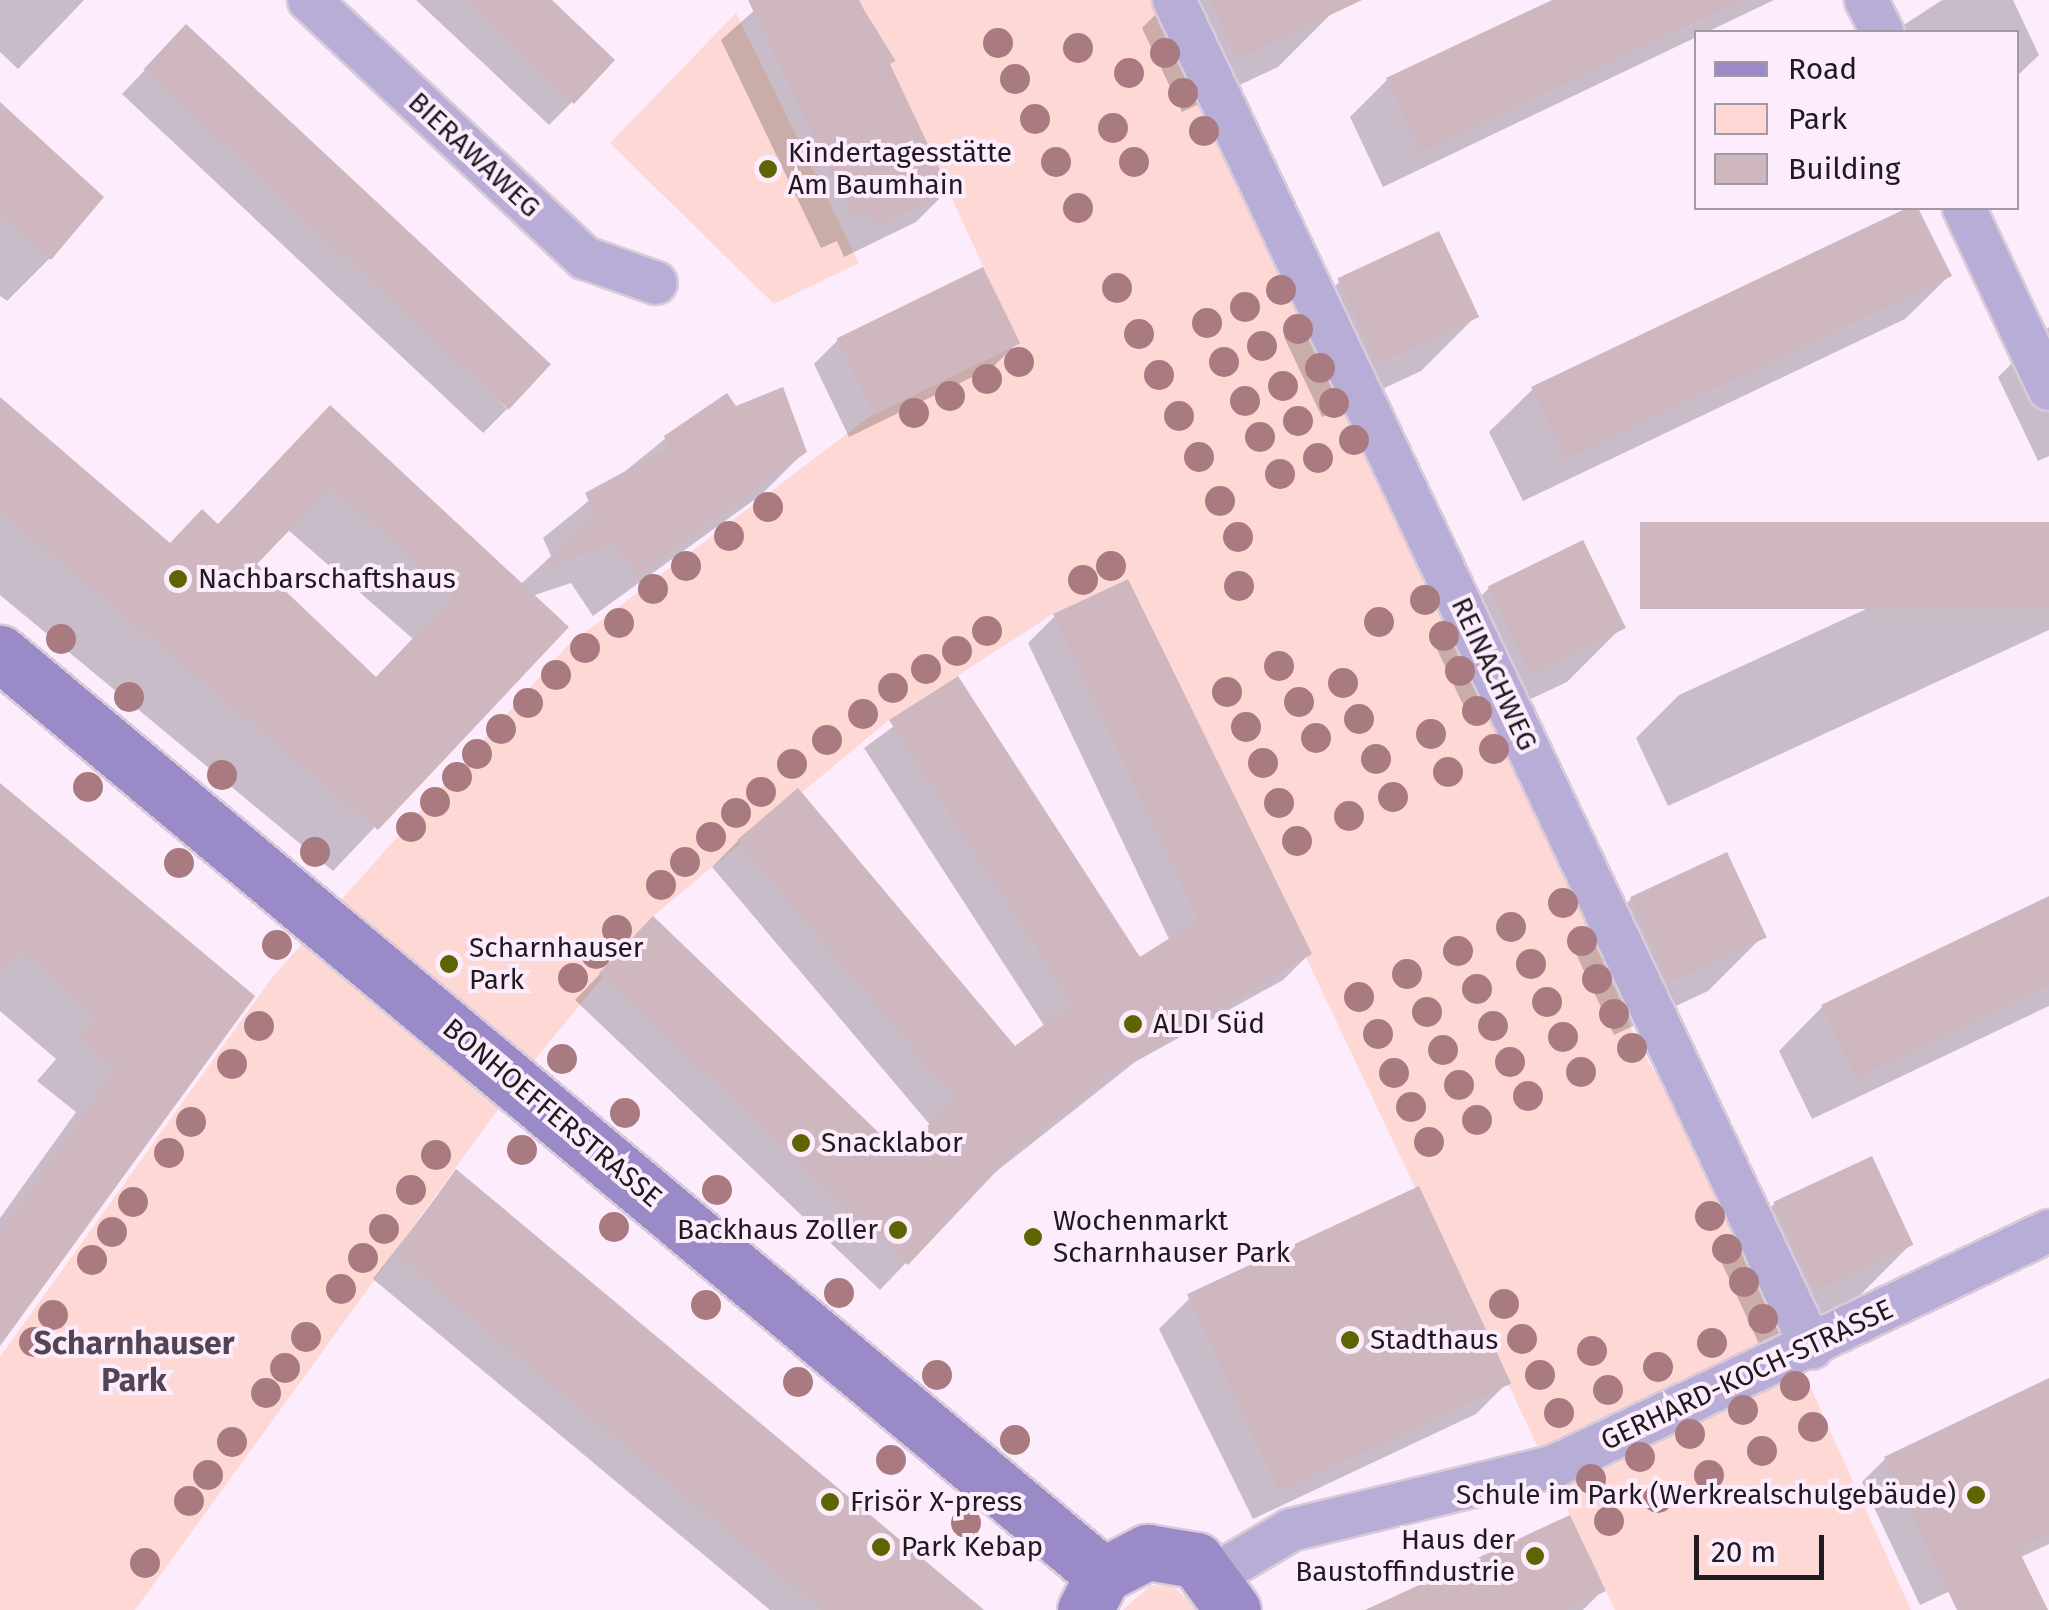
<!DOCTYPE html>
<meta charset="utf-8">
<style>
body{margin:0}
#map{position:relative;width:2049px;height:1610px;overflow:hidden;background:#fcecfc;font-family:"Fira Sans",sans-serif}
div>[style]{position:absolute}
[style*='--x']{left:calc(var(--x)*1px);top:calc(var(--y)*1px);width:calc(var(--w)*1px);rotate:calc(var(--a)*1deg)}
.green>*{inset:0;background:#fdd8d4}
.shadow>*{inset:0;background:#0003}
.building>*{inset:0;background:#cfb7bf;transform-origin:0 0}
.roads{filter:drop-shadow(2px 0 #d9cad9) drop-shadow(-2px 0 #d9cad9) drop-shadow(0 2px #d9cad9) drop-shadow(0 -2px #d9cad9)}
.minor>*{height:42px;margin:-21px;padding:0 21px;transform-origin:21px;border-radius:21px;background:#b7add6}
.secondary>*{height:55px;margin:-27.5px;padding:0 27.5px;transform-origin:27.5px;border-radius:27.5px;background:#9a8ac7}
.trees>*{width:30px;height:30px;margin:-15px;border-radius:50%;background:#a97b81}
.dots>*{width:28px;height:28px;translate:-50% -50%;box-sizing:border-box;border:5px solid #fcecfc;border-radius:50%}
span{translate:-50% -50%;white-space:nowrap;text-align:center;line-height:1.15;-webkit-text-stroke:8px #fcecfc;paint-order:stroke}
.poi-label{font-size:28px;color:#201a20}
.left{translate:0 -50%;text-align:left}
.right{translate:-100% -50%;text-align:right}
.street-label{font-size:28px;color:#201a20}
.quarter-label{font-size:32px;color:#524452;font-weight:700}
.legend{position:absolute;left:1694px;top:30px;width:325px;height:180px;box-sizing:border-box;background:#fcecfc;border:2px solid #a498a4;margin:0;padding:12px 18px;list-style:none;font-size:30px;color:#201a20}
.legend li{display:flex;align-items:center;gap:20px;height:50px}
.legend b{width:50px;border:2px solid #a498a4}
.scale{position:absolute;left:1694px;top:1535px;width:130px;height:45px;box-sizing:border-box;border:5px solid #201a20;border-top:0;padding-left:12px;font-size:30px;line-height:35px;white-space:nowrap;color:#201a20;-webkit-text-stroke:8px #fcecfc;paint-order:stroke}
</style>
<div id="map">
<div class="green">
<i style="clip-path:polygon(858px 0,1160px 0,1500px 711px,1633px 1033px,1735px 1220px,1911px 1610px,1615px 1610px,1127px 579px,1053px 614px,889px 720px,653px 916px,528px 1068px,135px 1610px,0 1610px,0 1357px,271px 979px,567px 646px,873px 414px,1019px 344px,890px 64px,896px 60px)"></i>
<i style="clip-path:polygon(736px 13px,859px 263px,774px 304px,610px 143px)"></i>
<i style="clip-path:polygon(1151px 1585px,1173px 1586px,1199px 1610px,1123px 1610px)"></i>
</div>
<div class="shadow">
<i style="clip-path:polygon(0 0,84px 0,18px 69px,0 52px)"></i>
<i style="clip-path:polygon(416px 0,548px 0,572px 102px,549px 125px)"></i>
<i style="clip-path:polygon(766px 0,859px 0,947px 191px,916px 222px,844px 257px,837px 241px,821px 248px,721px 40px)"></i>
<i style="clip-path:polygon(1170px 0,1328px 0,1333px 12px,1278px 67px,1182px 112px,1142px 28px)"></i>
<i style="clip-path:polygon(1558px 0,1774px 0,1383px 187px,1350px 117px,1387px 80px)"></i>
<i style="clip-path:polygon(1942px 0,2013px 0,2039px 55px,2016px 77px,2016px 32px,1893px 32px)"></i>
<i style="clip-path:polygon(162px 52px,507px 409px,483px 433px,122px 94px)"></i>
<i style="clip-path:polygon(0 105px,50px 258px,7px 301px,0 296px)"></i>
<i style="clip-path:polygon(1913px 208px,1949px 276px,1905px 319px,1523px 501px,1489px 432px,1533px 389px)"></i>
<i style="clip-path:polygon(1339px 282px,1476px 316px,1421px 371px,1322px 417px,1284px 337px)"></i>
<i style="clip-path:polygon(2049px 327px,2049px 456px,2038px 461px,1998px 377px)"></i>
<i style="clip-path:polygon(838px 340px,1017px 343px,993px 367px,849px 437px,814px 364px)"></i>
<i style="clip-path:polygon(evenodd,0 401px,169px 546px,217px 526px,288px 451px,520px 585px,551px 556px,543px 538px,666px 438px,735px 410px,804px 452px,761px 495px,593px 616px,571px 583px,532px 596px,565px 627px,333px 871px,0 595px,0 401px,287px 529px,413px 639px,375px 679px,254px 564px,287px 529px)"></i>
<i style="clip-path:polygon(2049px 525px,2049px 630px,1668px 806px,1636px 738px,1679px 695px)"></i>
<i style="clip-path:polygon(1489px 588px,1622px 627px,1567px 682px,1473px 726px,1434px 643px)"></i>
<i style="clip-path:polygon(1054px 617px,1309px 954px,1283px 980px,1135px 1062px,983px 1182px,880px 1290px,575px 1000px,627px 946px,900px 1157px,931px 1126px,712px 867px,738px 841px,1014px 1050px,1045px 1027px,864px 748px,958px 679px,1139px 960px,1170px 941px,1028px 643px)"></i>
<i style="clip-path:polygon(0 788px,251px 996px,0 1342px,0 1218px,76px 1112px,37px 1081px,56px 1059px,0 1011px)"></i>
<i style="clip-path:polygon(1631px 899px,1763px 936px,1708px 991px,1614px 1035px,1576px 954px)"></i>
<i style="clip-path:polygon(2049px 899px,2049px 1006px,1812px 1119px,1779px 1051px,1822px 1007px)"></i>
<i style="clip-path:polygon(456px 1172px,984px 1610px,770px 1610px,373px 1279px)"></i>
<i style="clip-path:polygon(1774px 1204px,1911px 1244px,1856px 1299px,1759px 1344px,1720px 1259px)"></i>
<i style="clip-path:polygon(1190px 1298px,1507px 1383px,1476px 1414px,1253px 1519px,1159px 1329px)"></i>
<i style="clip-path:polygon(2049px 1381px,2049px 1544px,2019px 1558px,2045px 1610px,1970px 1610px,1959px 1587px,1920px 1605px,1862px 1482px,1885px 1459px)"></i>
<i style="clip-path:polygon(1603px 1590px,1583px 1610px,1371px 1610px)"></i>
</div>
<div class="building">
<i style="clip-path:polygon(465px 0,552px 0,615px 60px,574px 104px)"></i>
<i style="clip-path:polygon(748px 0,858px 0,896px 61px,890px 64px,950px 191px,876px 227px,868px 211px,853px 219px)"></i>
<i style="clip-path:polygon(1210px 0,1362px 0,1237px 59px)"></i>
<i style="clip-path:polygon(1552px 0,1742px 0,1420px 152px,1386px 78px)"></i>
<i style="left:186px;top:24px;width:499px;height:62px;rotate:43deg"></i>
<i style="clip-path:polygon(0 102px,104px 197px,51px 260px,0 215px)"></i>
<i style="clip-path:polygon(1907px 208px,1918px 208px,1952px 276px,1566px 459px,1531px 387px)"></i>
<i style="left:1439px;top:231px;width:95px;height:112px;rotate:65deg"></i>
<i style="left:983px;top:267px;width:85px;height:163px;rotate:64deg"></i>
<i style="clip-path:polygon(783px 387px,807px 452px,637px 575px,614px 542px,537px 573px,595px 515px,585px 493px,668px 448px,664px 436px,727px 393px,736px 406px)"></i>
<i style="clip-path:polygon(evenodd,0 397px,170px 543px,202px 509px,218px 524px,330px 405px,569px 627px,378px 830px,0 511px,0 397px,331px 487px,454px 595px,376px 677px,257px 564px,331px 487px)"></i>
<i style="left:2049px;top:522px;width:87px;height:409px;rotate:90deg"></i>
<i style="left:1583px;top:540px;width:98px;height:106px;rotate:64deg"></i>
<i style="clip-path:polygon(1128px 579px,1312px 954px,1106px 1077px,1006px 1161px,908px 1265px,599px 973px,653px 916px,900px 1153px,955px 1099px,737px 840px,798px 788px,1015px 1046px,1072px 1004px,889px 720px,958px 676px,1140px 957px,1198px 920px,1053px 614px)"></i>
<i style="clip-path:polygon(0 783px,255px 996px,0 1346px,0 1232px,116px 1069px,78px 1037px,96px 1016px,22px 951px,0 975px)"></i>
<i style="left:1727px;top:852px;width:94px;height:107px;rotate:65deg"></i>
<i style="clip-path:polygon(2049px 896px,2049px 985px,1856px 1078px,1821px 1005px)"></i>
<i style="left:1872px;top:1156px;width:98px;height:109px;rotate:65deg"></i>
<i style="clip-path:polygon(456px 1169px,984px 1610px,822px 1610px,395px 1254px)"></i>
<i style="left:1419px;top:1186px;width:218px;height:256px;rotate:65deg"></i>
<i style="clip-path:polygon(2049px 1378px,2049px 1534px,2018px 1549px,2048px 1610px,1957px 1610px,1884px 1457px)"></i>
<i style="clip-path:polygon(1570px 1515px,1606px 1591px,1565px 1610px,1365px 1610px)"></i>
</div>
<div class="roads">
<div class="minor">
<i style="--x:309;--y:0;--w:378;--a:43.1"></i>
<i style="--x:585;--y:258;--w:75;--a:19.4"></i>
<i style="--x:1174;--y:0;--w:1491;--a:64.67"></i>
<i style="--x:1866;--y:0;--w:36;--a:63"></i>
<i style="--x:1964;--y:208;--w:200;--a:64.8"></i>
<i style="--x:1215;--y:1575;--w:88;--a:-30.6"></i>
<i style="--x:1291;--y:1530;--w:272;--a:-13.6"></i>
<i style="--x:1555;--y:1466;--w:547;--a:-25.44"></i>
</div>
<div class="secondary">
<i style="--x:0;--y:653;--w:1438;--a:39.89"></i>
<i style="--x:1085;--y:1610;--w:39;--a:-63"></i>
<i style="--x:1103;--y:1575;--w:50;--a:-27.6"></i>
<i style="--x:1147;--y:1552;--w:50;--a:9.3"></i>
<i style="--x:1196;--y:1560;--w:62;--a:53.5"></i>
</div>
</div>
<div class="trees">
<i style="left:998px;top:43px"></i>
<i style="left:1078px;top:48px"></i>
<i style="left:1165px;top:53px"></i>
<i style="left:1129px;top:73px"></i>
<i style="left:1015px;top:79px"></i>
<i style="left:1183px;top:93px"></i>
<i style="left:1035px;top:119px"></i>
<i style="left:1113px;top:128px"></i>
<i style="left:1204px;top:131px"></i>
<i style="left:1056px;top:162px"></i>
<i style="left:1134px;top:162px"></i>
<i style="left:1078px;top:208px"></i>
<i style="left:1117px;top:288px"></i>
<i style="left:1281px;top:290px"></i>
<i style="left:1245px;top:307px"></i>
<i style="left:1207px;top:323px"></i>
<i style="left:1298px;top:329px"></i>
<i style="left:1139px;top:334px"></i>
<i style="left:1262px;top:346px"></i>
<i style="left:1019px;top:362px"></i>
<i style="left:1224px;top:362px"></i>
<i style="left:1320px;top:368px"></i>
<i style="left:1159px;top:375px"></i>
<i style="left:987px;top:379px"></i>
<i style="left:1283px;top:386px"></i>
<i style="left:950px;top:396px"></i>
<i style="left:1245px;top:401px"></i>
<i style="left:1334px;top:403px"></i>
<i style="left:914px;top:413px"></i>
<i style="left:1179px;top:416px"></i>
<i style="left:1298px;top:421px"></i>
<i style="left:1260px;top:437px"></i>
<i style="left:1354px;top:440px"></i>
<i style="left:1199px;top:457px"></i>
<i style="left:1318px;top:458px"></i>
<i style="left:1280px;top:474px"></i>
<i style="left:1220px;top:501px"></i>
<i style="left:768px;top:507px"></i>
<i style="left:729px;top:536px"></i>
<i style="left:1238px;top:537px"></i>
<i style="left:686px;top:566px"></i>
<i style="left:1111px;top:566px"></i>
<i style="left:1083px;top:580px"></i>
<i style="left:1239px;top:586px"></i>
<i style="left:653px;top:589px"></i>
<i style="left:1425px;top:600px"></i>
<i style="left:1379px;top:622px"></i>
<i style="left:619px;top:623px"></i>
<i style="left:987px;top:631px"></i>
<i style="left:1444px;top:636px"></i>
<i style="left:61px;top:639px"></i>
<i style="left:585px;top:648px"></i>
<i style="left:957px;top:651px"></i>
<i style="left:1279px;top:666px"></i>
<i style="left:926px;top:669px"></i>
<i style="left:1460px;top:671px"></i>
<i style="left:556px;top:675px"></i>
<i style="left:1343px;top:683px"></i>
<i style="left:893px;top:688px"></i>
<i style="left:1227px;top:692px"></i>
<i style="left:129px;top:697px"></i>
<i style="left:1299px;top:702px"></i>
<i style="left:528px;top:703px"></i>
<i style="left:1477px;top:711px"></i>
<i style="left:863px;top:714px"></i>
<i style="left:1359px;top:719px"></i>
<i style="left:1246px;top:727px"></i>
<i style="left:501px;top:729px"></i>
<i style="left:1431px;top:734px"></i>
<i style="left:1316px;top:738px"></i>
<i style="left:827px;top:740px"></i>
<i style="left:1494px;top:749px"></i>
<i style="left:477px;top:754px"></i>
<i style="left:1376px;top:759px"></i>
<i style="left:1263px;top:763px"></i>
<i style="left:792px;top:764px"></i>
<i style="left:1448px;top:772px"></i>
<i style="left:222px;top:775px"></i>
<i style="left:457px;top:777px"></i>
<i style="left:88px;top:787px"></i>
<i style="left:761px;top:792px"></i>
<i style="left:1393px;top:797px"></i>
<i style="left:435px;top:802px"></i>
<i style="left:1279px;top:803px"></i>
<i style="left:736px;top:813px"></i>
<i style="left:1349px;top:816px"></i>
<i style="left:411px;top:827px"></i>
<i style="left:711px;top:837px"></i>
<i style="left:1297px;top:841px"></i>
<i style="left:315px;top:852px"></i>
<i style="left:685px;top:862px"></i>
<i style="left:179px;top:863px"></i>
<i style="left:661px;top:885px"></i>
<i style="left:1563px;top:903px"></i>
<i style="left:1511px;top:927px"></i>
<i style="left:617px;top:930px"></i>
<i style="left:1582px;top:941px"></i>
<i style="left:277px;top:945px"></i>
<i style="left:1458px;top:951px"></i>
<i style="left:596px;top:954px"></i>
<i style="left:1531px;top:964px"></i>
<i style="left:1407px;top:974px"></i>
<i style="left:573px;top:978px"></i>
<i style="left:1597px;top:979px"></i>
<i style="left:1477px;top:989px"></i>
<i style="left:1359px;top:997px"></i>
<i style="left:1547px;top:1002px"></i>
<i style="left:1427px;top:1012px"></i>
<i style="left:1614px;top:1014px"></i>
<i style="left:259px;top:1026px"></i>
<i style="left:1493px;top:1026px"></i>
<i style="left:1378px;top:1034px"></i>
<i style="left:1563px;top:1037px"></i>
<i style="left:1632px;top:1048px"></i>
<i style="left:1443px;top:1050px"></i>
<i style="left:562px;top:1059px"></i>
<i style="left:1510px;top:1062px"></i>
<i style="left:232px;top:1064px"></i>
<i style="left:1581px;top:1072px"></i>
<i style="left:1394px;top:1073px"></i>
<i style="left:1459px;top:1085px"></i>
<i style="left:1528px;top:1096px"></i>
<i style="left:1411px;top:1107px"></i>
<i style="left:625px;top:1113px"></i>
<i style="left:1477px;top:1120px"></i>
<i style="left:191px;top:1122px"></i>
<i style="left:1429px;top:1142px"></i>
<i style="left:522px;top:1150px"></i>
<i style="left:169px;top:1153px"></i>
<i style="left:436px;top:1155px"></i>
<i style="left:411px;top:1190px"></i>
<i style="left:717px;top:1190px"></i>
<i style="left:133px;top:1202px"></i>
<i style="left:1710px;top:1216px"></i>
<i style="left:614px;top:1227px"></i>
<i style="left:384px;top:1229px"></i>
<i style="left:112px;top:1232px"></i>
<i style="left:1727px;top:1249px"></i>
<i style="left:363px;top:1258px"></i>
<i style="left:92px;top:1260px"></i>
<i style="left:1744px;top:1282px"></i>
<i style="left:341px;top:1289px"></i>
<i style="left:839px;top:1293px"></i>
<i style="left:1504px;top:1304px"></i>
<i style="left:706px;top:1305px"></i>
<i style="left:53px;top:1315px"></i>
<i style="left:1763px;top:1319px"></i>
<i style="left:306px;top:1337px"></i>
<i style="left:1522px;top:1339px"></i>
<i style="left:34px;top:1342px"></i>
<i style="left:1712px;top:1343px"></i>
<i style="left:1592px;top:1351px"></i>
<i style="left:1658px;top:1367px"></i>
<i style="left:285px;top:1368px"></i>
<i style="left:937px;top:1375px"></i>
<i style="left:1540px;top:1375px"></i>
<i style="left:798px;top:1382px"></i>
<i style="left:1795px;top:1386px"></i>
<i style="left:1608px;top:1390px"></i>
<i style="left:266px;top:1393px"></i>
<i style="left:1743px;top:1410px"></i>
<i style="left:1559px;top:1413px"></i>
<i style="left:1813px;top:1427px"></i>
<i style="left:1690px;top:1434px"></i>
<i style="left:1015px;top:1440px"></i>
<i style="left:232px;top:1442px"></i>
<i style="left:1762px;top:1451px"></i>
<i style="left:1640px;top:1457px"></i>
<i style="left:891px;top:1460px"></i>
<i style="left:208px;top:1475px"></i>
<i style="left:1709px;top:1475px"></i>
<i style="left:1591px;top:1479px"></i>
<i style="left:1658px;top:1498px"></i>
<i style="left:189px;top:1501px"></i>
<i style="left:1609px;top:1521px"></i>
<i style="left:966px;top:1523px"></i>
<i style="left:145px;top:1563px"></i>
</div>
<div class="dots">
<i style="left:768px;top:169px;background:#5d6401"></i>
<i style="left:178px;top:579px;background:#5d6401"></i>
<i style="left:449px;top:964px;background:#5d6401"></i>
<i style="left:1133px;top:1024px;background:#5d6401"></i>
<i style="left:801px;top:1143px;background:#5d6401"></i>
<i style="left:898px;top:1230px;background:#5d6401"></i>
<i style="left:1033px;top:1237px;background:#5d6401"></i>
<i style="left:1350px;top:1340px;background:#5d6401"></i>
<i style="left:1976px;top:1495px;background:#5d6401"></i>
<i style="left:830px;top:1502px;background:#5d6401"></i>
<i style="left:881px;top:1547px;background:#5d6401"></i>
<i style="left:1535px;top:1556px;background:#5d6401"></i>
</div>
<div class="poi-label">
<span class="left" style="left:788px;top:169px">Kindertagesstätte<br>Am Baumhain</span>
<span class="left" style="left:198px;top:579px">Nachbarschaftshaus</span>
<span class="left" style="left:469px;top:964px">Scharnhauser<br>Park</span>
<span class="left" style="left:1153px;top:1024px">ALDI Süd</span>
<span class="left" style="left:821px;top:1143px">Snacklabor</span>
<span class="left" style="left:1053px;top:1237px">Wochenmarkt<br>Scharnhauser Park</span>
<span class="right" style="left:878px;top:1230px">Backhaus Zoller</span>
<span class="left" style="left:1370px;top:1340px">Stadthaus</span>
<span class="right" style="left:1956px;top:1495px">Schule im Park (Werkrealschulgebäude)</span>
<span class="left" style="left:850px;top:1502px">Frisör X-press</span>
<span class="right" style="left:1515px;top:1556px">Haus der<br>Baustoffindustrie</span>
<span class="left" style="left:901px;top:1547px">Park Kebap</span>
</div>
<div class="street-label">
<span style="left:474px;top:155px;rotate:43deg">BIERAWAWEG</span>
<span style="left:1494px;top:674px;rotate:65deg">REINACHWEG</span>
<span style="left:552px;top:1113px;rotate:40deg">BONHOEFFERSTRASSE</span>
<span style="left:1747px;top:1375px;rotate:-25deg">GERHARD-KOCH-STRASSE</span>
</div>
<div class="quarter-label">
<span style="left:134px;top:1362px">Scharnhauser<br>Park</span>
</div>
<ul class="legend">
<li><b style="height:12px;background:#9a8ac7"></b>Road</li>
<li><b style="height:28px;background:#fdd8d4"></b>Park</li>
<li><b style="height:28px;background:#cfb7bf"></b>Building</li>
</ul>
<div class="scale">20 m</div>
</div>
